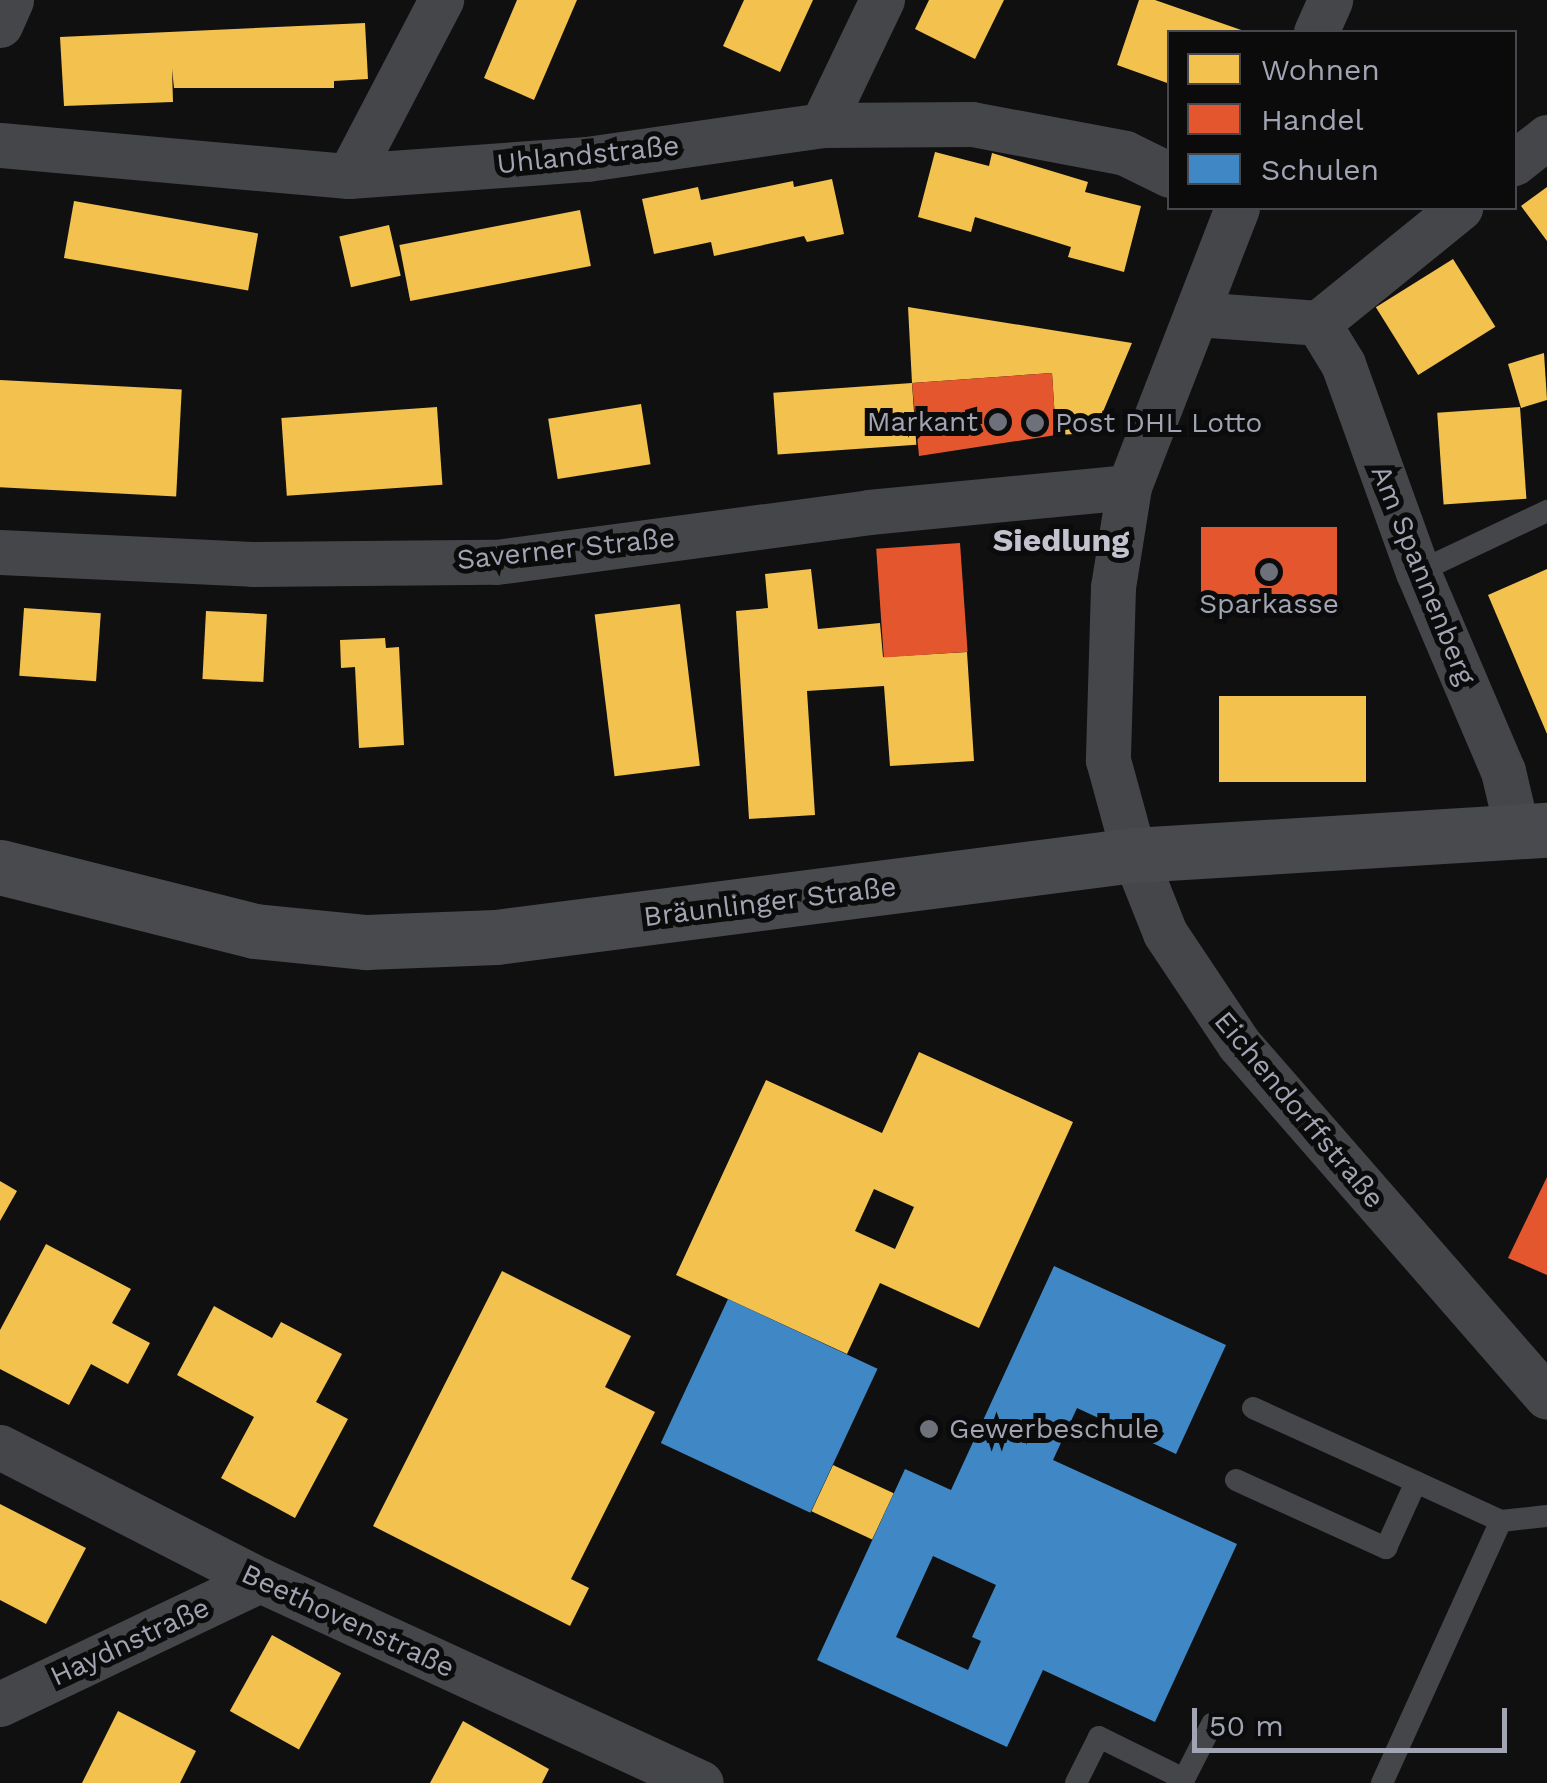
<!DOCTYPE html>
<meta charset="utf-8">
<style>
body{margin:0}
#map{position:relative;width:1547px;height:1783px;overflow:hidden;background:#101011;font-family:"Work Sans",sans-serif}
div>[style]{position:absolute}
[style*='--x']{left:calc(var(--x)*1px);top:calc(var(--y)*1px);width:calc(var(--w)*1px);rotate:calc(var(--a)*1deg)}
.homes>*{inset:0;background:#f2c14e;transform-origin:0 0}
.shops>*{inset:0;background:#e4572e;transform-origin:0 0}
.schools>*{inset:0;background:#3f88c5;transform-origin:0 0}
.service>*{height:22px;margin:-11px;padding:0 11px;transform-origin:11px;border-radius:11px;background:#454649}
.minor>*{height:45px;margin:-22.5px;padding:0 22.5px;transform-origin:22.5px;border-radius:22.5px;background:#454649}
.secondary>*{height:55px;margin:-27.5px;padding:0 27.5px;transform-origin:27.5px;border-radius:27.5px;background:#494a4d}
.dots>*{width:28px;height:28px;translate:-50% -50%;box-sizing:border-box;border:5px solid #0b0b0c;border-radius:50%}
span{translate:-50% -50%;white-space:nowrap;text-align:center;line-height:1.15;-webkit-text-stroke:10px #0b0b0c;paint-order:stroke}
.street-label{font-size:28px;color:#a1a4b2}
.poi-label{font-size:28px;color:#a1a4b2}
.right{translate:-100% -50%;text-align:right}
.left{translate:0 -50%;text-align:left}
.quarter-label{font-size:32px;color:#c2c3ce;font-weight:700}
.legend{position:absolute;left:1167px;top:30px;width:350px;height:180px;box-sizing:border-box;background:#0b0b0c;border:2px solid #47484e;margin:0;padding:12px 18px;list-style:none;font-size:30px;color:#a1a4b2}
.legend li{display:flex;align-items:center;gap:20px;height:50px}
.legend b{width:50px;border:2px solid #47484e}
.scale{position:absolute;left:1192px;top:1708px;width:315px;height:45px;box-sizing:border-box;border:5px solid #a1a4b2;border-top:0;padding-left:12px;font-size:30px;line-height:35px;white-space:nowrap;color:#a1a4b2;-webkit-text-stroke:8px #0b0b0c;paint-order:stroke}
</style>
<div id="map">
<div class="homes">
<i style="clip-path:polygon(517px 0,577px 0,534px 100px,484px 78px)"></i>
<i style="clip-path:polygon(744px 0,813px 0,780px 72px,723px 46px)"></i>
<i style="clip-path:polygon(929px 0,1004px 0,975px 59px,915px 29px)"></i>
<i style="clip-path:polygon(1139px 0,1155px 0,1247px 32px,1170px 32px,1170px 84px,1117px 65px)"></i>
<i style="clip-path:polygon(365px 23px,368px 79px,334px 81px,334px 88px,174px 88px,172px 69px,173px 102px,64px 106px,60px 37px)"></i>
<i style="clip-path:polygon(935px 152px,989px 166px,992px 153px,1088px 182px,1085px 192px,1141px 206px,1124px 272px,1068px 257px,1071px 247px,975px 217px,971px 232px,918px 217px)"></i>
<i style="clip-path:polygon(832px 179px,844px 234px,807px 242px,804px 236px,714px 256px,711px 242px,654px 254px,642px 199px,698px 187px,701px 200px,793px 181px,794px 187px)"></i>
<i style="clip-path:polygon(1547px 187px,1547px 241px,1521px 206px)"></i>
<i style="left:74px;top:201px;width:187px;height:58px;rotate:10deg"></i>
<i style="left:580px;top:210px;width:57px;height:184px;rotate:79deg"></i>
<i style="left:389px;top:225px;width:52px;height:51px;rotate:77deg"></i>
<i style="left:1453px;top:259px;width:80px;height:91px;rotate:58deg"></i>
<i style="clip-path:polygon(908px 307px,1132px 343px,1094px 433px,1056px 435px,1052px 373px,912px 383px)"></i>
<i style="clip-path:polygon(1544px 353px,1547px 400px,1521px 408px,1508px 364px)"></i>
<i style="left:0;top:380px;width:182px;height:107px;rotate:3deg"></i>
<i style="left:912px;top:383px;width:62px;height:139px;rotate:86deg"></i>
<i style="left:641px;top:404px;width:61px;height:94px;rotate:81deg"></i>
<i style="left:437px;top:407px;width:78px;height:156px;rotate:86deg"></i>
<i style="left:1520px;top:407px;width:92px;height:83px;rotate:86deg"></i>
<i style="clip-path:polygon(811px 569px,818px 629px,880px 623px,883px 657px,967px 652px,974px 761px,890px 766px,884px 686px,807px 691px,815px 815px,749px 819px,736px 611px,768px 608px,765px 574px)"></i>
<i style="clip-path:polygon(1547px 569px,1547px 734px,1488px 595px)"></i>
<i style="left:680px;top:604px;width:163px;height:86px;rotate:83deg"></i>
<i style="left:24px;top:608px;width:77px;height:68px;rotate:4deg"></i>
<i style="left:206px;top:611px;width:61px;height:68px;rotate:3deg"></i>
<i style="clip-path:polygon(385px 638px,386px 648px,399px 647px,404px 745px,359px 748px,355px 667px,341px 668px,340px 640px)"></i>
<i style="left:1219px;top:696px;width:147px;height:86px"></i>
<i style="clip-path:polygon(evenodd,919px 1052px,1073px 1122px,979px 1328px,880px 1283px,847px 1354px,676px 1275px,766px 1080px,882px 1133px,919px 1052px,874px 1189px,914px 1207px,895px 1249px,855px 1231px,874px 1189px)"></i>
<i style="clip-path:polygon(0 1181px,17px 1191px,0 1221px)"></i>
<i style="clip-path:polygon(46px 1244px,131px 1289px,112px 1323px,150px 1343px,128px 1384px,91px 1364px,69px 1405px,0 1369px,0 1330px)"></i>
<i style="clip-path:polygon(502px 1271px,631px 1336px,605px 1387px,655px 1412px,571px 1579px,589px 1588px,570px 1626px,373px 1526px)"></i>
<i style="clip-path:polygon(214px 1306px,272px 1338px,281px 1322px,342px 1354px,316px 1402px,348px 1419px,295px 1518px,221px 1478px,254px 1417px,177px 1375px)"></i>
<i style="left:833px;top:1465px;width:67px;height:51px;rotate:25deg"></i>
<i style="clip-path:polygon(0 1504px,86px 1548px,46px 1624px,0 1600px)"></i>
<i style="left:272px;top:1635px;width:79px;height:87px;rotate:29deg"></i>
<i style="clip-path:polygon(118px 1711px,196px 1751px,180px 1783px,82px 1783px)"></i>
<i style="clip-path:polygon(463px 1721px,549px 1769px,542px 1783px,430px 1783px)"></i>
</div>
<div class="shops">
<i style="clip-path:polygon(1052px 373px,1056px 435px,919px 456px,912px 383px)"></i>
<i style="left:1337px;top:527px;width:88px;height:136px;rotate:90deg"></i>
<i style="left:960px;top:543px;width:109px;height:84px;rotate:86deg"></i>
<i style="clip-path:polygon(1547px 1177px,1547px 1275px,1508px 1258px)"></i>
</div>
<div class="schools">
<i style="clip-path:polygon(evenodd,1054px 1266px,1226px 1345px,1176px 1454px,1077px 1408px,1053px 1460px,1237px 1544px,1155px 1722px,1043px 1670px,1007px 1747px,817px 1660px,905px 1469px,951px 1490px,1054px 1266px,933px 1556px,996px 1585px,972px 1637px,981px 1641px,968px 1670px,896px 1637px,933px 1556px)"></i>
<i style="left:728px;top:1299px;width:165px;height:159px;rotate:25deg"></i>
</div>
<div class="service">
<i style="--x:1418;--y:572;--w:143;--a:-25.3"></i>
<i style="--x:1253;--y:1408;--w:179;--a:24.4"></i>
<i style="--x:1236;--y:1480;--w:165;--a:24.4"></i>
<i style="--x:1386;--y:1548;--w:72;--a:-65.6"></i>
<i style="--x:1416;--y:1482;--w:94;--a:24.6"></i>
<i style="--x:1501;--y:1521;--w:46;--a:-6.2"></i>
<i style="--x:1076;--y:1783;--w:51;--a:-63.4"></i>
<i style="--x:1099;--y:1737;--w:95;--a:26.3"></i>
<i style="--x:1184;--y:1779;--w:62;--a:-63"></i>
<i style="--x:1382;--y:1783;--w:288;--a:-65.6"></i>
</div>
<div class="minor">
<i style="--x:0;--y:25;--w:27;--a:-66"></i>
<i style="--x:1316;--y:32;--w:35;--a:-66"></i>
<i style="--x:822;--y:125;--w:139;--a:-64.4"></i>
<i style="--x:0;--y:145;--w:350;--a:5.1"></i>
<i style="--x:349;--y:176;--w:239;--a:-4.1"></i>
<i style="--x:587;--y:159;--w:237;--a:-8.2"></i>
<i style="--x:822;--y:125;--w:150;--a:-0.4"></i>
<i style="--x:972;--y:124;--w:156;--a:10.7"></i>
<i style="--x:1125;--y:153;--w:50;--a:26.1"></i>
<i style="--x:1514;--y:163;--w:42;--a:-38.2"></i>
<i style="--x:349;--y:176;--w:199;--a:-62.4"></i>
<i style="--x:1237;--y:208;--w:299;--a:111.2"></i>
<i style="--x:1129;--y:487;--w:101;--a:99.1"></i>
<i style="--x:1113;--y:587;--w:173;--a:91.7"></i>
<i style="--x:1108;--y:760;--w:98;--a:74.7"></i>
<i style="--x:1134;--y:855;--w:84;--a:68.3"></i>
<i style="--x:1165;--y:933;--w:133;--a:56.3"></i>
<i style="--x:1239;--y:1044;--w:468;--a:48.9"></i>
<i style="--x:1196;--y:314;--w:122;--a:4.2"></i>
<i style="--x:1318;--y:323;--w:183;--a:-39"></i>
<i style="--x:1318;--y:323;--w:48;--a:58.6"></i>
<i style="--x:1343;--y:364;--w:221;--a:70.2"></i>
<i style="--x:1418;--y:572;--w:216;--a:66.9"></i>
<i style="--x:1503;--y:771;--w:61;--a:76.7"></i>
<i style="--x:0;--y:552;--w:252;--a:2.7"></i>
<i style="--x:252;--y:564;--w:244;--a:-0.5"></i>
<i style="--x:496;--y:562;--w:376;--a:-7.6"></i>
<i style="--x:869;--y:512;--w:261;--a:-5.5"></i>
<i style="--x:0;--y:1447;--w:292;--a:27.1"></i>
<i style="--x:260;--y:1580;--w:485;--a:24.7"></i>
<i style="--x:0;--y:1704;--w:288;--a:-25.5"></i>
</div>
<div class="secondary">
<i style="--x:0;--y:867;--w:263;--a:14.1"></i>
<i style="--x:255;--y:931;--w:112;--a:5.7"></i>
<i style="--x:366;--y:942;--w:130;--a:-2.2"></i>
<i style="--x:496;--y:937;--w:643;--a:-7.32"></i>
<i style="--x:1134;--y:855;--w:414;--a:-3.5"></i>
</div>
<div class="dots">
<i style="left:998px;top:422px;background:#6e707a"></i>
<i style="left:1035px;top:423px;background:#6e707a"></i>
<i style="left:1269px;top:572px;background:#6e707a"></i>
<i style="left:929px;top:1429px;background:#6e707a"></i>
</div>
<div class="street-label">
<span style="left:588px;top:155px;rotate:-6deg">Uhlandstraße</span>
<span style="left:566px;top:549px;rotate:-6deg">Saverner Straße</span>
<span style="left:1423px;top:575px;rotate:68deg">Am Spannenberg</span>
<span style="left:770px;top:902px;rotate:-7deg">Bräunlinger Straße</span>
<span style="left:1299px;top:1110px;rotate:50deg">Eichendorffstraße</span>
<span style="left:348px;top:1621px;rotate:25deg">Beethovenstraße</span>
<span style="left:130px;top:1642px;rotate:-25deg">Haydnstraße</span>
</div>
<div class="poi-label">
<span class="right" style="left:978px;top:422px">Markant</span>
<span class="left" style="left:1055px;top:423px">Post DHL Lotto</span>
<span style="left:1269px;top:604px">Sparkasse</span>
<span class="left" style="left:949px;top:1429px">Gewerbeschule</span>
</div>
<div class="quarter-label">
<span style="left:1061px;top:540px">Siedlung</span>
</div>
<ul class="legend">
<li><b style="height:28px;background:#f2c14e"></b>Wohnen</li>
<li><b style="height:28px;background:#e4572e"></b>Handel</li>
<li><b style="height:28px;background:#3f88c5"></b>Schulen</li>
</ul>
<div class="scale">50 m</div>
</div>
